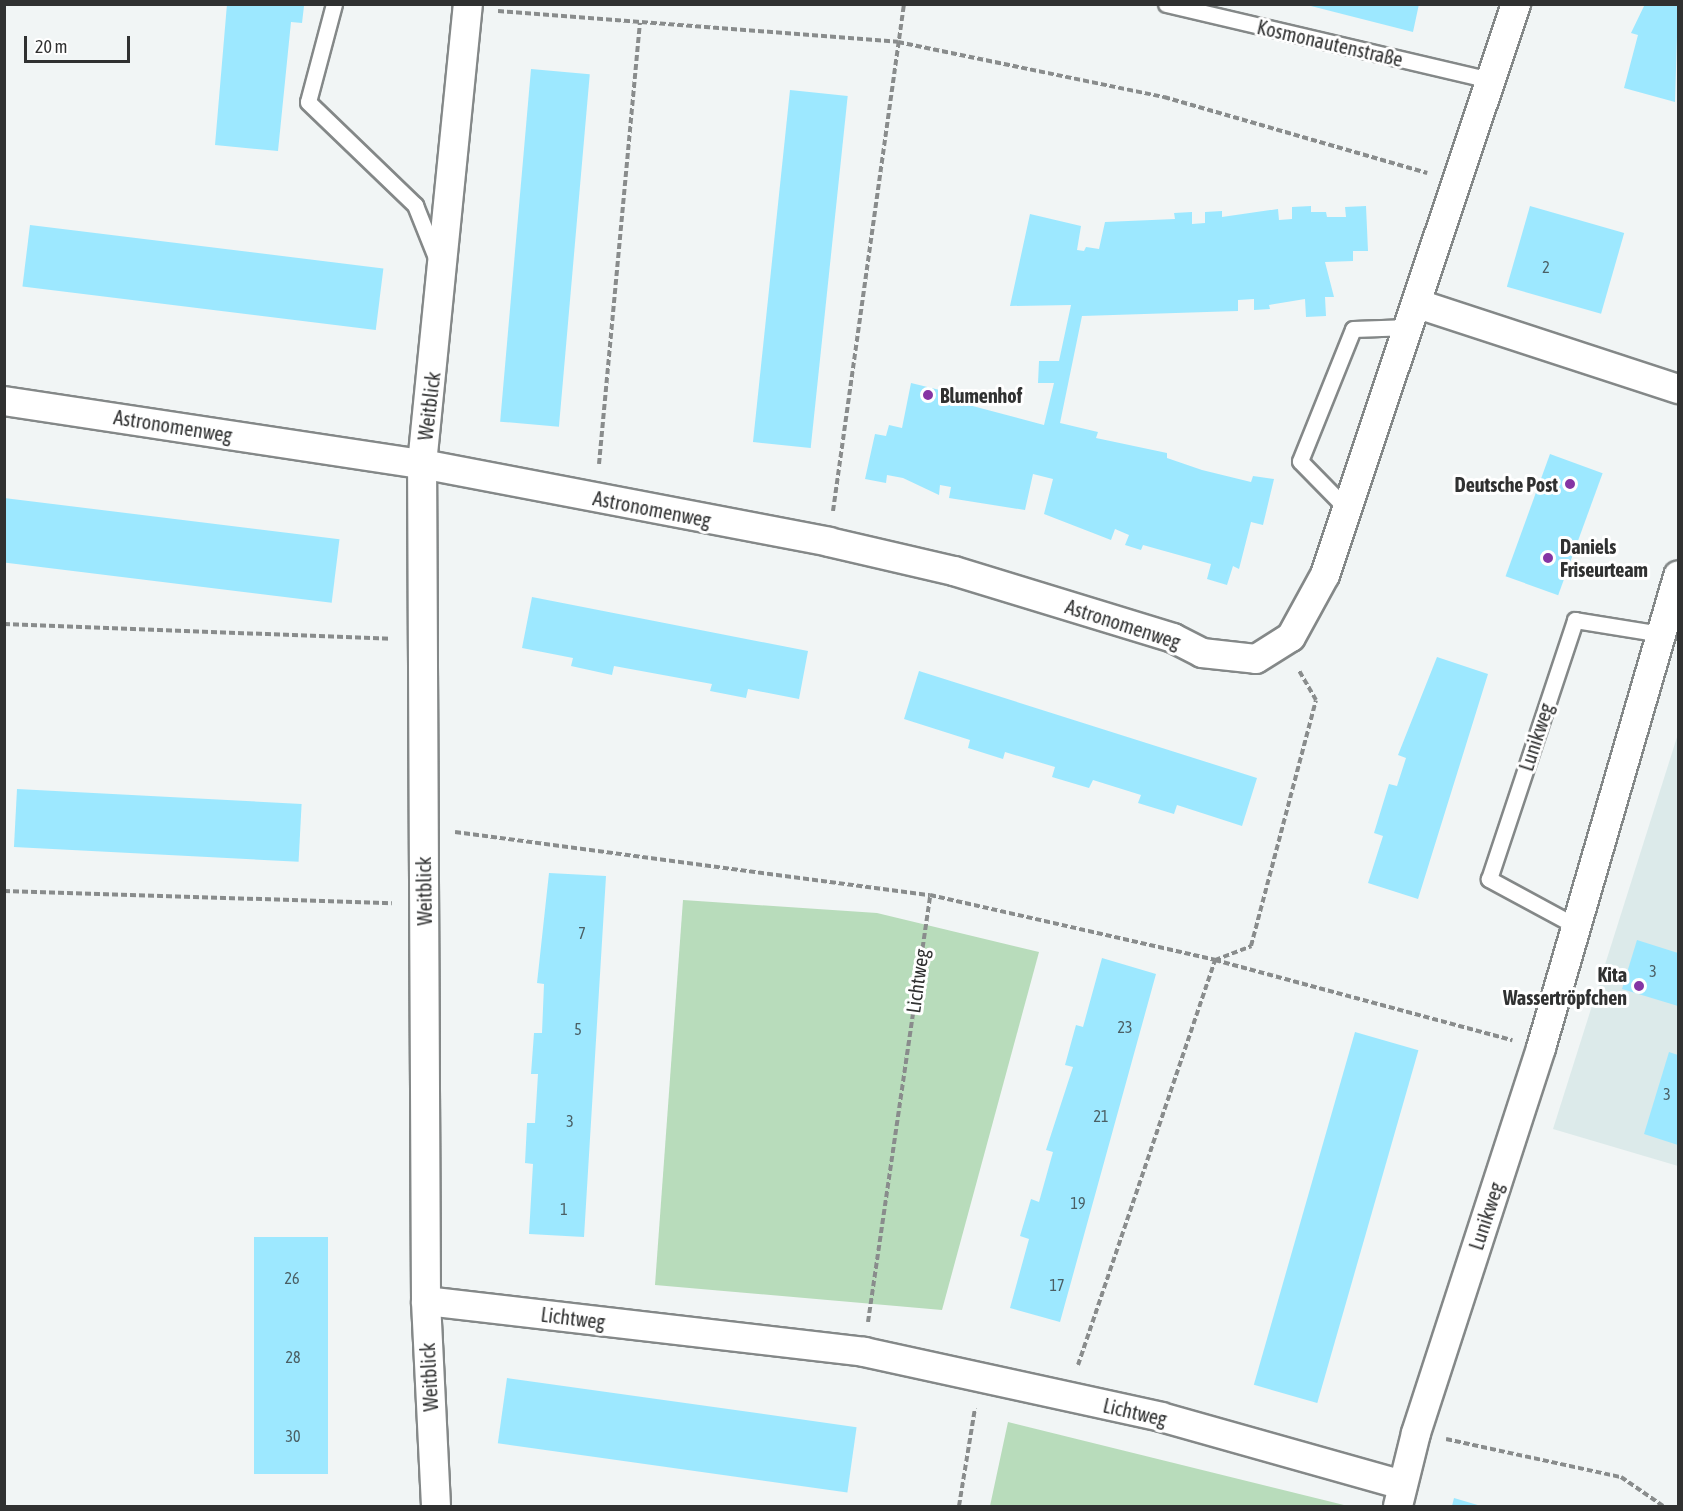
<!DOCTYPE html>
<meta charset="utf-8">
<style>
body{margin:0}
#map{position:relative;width:1683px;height:1511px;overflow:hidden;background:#f1f5f5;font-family:"Asap Condensed",sans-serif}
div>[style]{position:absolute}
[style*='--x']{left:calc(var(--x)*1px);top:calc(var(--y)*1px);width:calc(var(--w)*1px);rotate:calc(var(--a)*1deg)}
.built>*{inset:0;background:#dceaea}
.green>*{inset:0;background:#b8dcbb}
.building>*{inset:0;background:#9de8ff;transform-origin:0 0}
.path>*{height:4px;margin-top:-2px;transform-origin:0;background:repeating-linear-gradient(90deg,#898c8c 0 6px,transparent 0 9px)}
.roads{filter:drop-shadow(2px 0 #848888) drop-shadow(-2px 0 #848888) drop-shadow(0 2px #848888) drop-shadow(0 -2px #848888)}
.lane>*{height:15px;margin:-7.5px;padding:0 7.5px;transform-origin:7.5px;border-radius:7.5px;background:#fff}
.street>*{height:28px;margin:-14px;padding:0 14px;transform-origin:14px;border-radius:14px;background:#fff}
.dots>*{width:16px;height:16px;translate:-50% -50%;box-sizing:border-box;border:3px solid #fff;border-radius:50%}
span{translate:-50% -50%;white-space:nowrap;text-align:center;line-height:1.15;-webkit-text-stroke:6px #fff;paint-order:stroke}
.number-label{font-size:16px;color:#4b5f64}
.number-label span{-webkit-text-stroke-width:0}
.street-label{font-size:20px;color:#303131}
.poi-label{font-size:20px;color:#303131;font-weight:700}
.left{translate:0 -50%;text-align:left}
.right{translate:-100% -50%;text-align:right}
.frame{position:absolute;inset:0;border:6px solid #303131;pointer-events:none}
.scale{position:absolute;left:24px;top:36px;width:106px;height:27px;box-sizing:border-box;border:3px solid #303131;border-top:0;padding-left:8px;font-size:18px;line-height:21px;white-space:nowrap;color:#303131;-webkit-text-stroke:4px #fff;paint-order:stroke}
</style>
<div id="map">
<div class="built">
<i style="clip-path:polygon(1678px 734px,1678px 1166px,1553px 1129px)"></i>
</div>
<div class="green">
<i style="clip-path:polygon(683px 900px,877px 913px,1039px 952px,942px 1310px,655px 1285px)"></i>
<i style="clip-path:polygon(1008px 1422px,1344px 1505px,990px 1506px)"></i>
</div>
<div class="building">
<i style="clip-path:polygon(227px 4px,304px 6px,302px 23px,291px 22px,278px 151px,215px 145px)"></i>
<i style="clip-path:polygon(1303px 4px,1419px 4px,1413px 32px)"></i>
<i style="clip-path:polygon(1645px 4px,1678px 4px,1675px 102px,1624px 88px,1638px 35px,1631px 33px)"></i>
<i style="left:531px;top:69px;width:59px;height:354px;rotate:5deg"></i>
<i style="left:790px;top:90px;width:58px;height:354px;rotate:6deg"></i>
<i style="clip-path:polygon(1311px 206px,1311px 212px,1326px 212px,1327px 217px,1346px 217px,1345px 207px,1366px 206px,1368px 251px,1353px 251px,1353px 261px,1325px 262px,1334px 297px,1325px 297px,1326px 316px,1306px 317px,1305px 299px,1269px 305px,1270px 309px,1254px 310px,1254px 299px,1238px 300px,1238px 311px,1082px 316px,1060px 423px,1098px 432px,1096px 438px,1167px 453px,1167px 458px,1202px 470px,1251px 482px,1253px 476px,1274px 479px,1263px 525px,1251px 522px,1239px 569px,1233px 566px,1227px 585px,1207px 579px,1211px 564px,1143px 545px,1141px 550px,1125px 545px,1129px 535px,1115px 529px,1111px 540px,1044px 514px,1053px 479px,1033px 474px,1025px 510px,949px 498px,951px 487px,940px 485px,939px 495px,903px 478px,887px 475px,886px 483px,865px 479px,875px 434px,886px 436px,889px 425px,902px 428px,911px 383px,948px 392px,946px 399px,1044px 425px,1054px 383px,1038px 383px,1039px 361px,1059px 361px,1071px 305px,1010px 306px,1030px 214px,1081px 226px,1077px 250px,1084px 251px,1086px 247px,1099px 249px,1105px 222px,1175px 219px,1174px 213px,1192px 212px,1192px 224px,1205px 223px,1205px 212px,1222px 211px,1222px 217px,1278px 209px,1279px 220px,1292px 219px,1292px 207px)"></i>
<i style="left:1530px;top:206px;width:98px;height:84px;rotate:16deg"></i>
<i style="left:30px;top:225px;width:356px;height:62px;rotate:7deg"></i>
<i style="left:1550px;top:454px;width:56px;height:130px;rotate:20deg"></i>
<i style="left:4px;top:498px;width:338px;height:64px;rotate:7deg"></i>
<i style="clip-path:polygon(532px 597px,808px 651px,799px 699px,748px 689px,746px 698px,710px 691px,712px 684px,614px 666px,612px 675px,571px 666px,573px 658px,522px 648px)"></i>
<i style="clip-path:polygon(1437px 657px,1488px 674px,1418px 899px,1368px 883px,1383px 836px,1374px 833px,1389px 784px,1397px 786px,1406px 758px,1398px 755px)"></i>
<i style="clip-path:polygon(919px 671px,1257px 778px,1242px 826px,1177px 805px,1174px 814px,1138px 803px,1141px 795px,1093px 780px,1089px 788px,1052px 777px,1055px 767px,1005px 752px,1003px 759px,968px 748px,970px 740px,904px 719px)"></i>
<i style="left:17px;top:789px;width:285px;height:58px;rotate:3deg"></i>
<i style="clip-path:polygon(549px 873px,606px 876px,584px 1237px,529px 1234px,533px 1164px,525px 1163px,527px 1123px,535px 1123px,538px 1074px,531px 1074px,534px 1033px,542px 1033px,544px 984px,537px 983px)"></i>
<i style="clip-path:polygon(1637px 940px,1678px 953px,1678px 1006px,1622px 989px)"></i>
<i style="clip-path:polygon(1102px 958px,1156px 974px,1060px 1322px,1010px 1308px,1029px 1239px,1020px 1236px,1031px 1199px,1039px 1202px,1053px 1152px,1046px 1150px,1073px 1067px,1065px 1065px,1076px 1025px,1083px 1027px)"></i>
<i style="left:1355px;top:1032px;width:66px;height:367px;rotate:16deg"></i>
<i style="clip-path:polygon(1669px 1052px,1678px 1055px,1678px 1145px,1644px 1134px)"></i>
<i style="left:328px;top:1237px;width:237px;height:74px;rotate:90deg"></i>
<i style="left:507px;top:1378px;width:353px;height:66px;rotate:8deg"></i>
<i style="clip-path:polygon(1454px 1498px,1481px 1506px,1452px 1506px)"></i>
</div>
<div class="path">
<i style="--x:498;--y:11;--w:401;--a:4.4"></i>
<i style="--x:898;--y:42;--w:272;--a:11.7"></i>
<i style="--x:1164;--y:97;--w:274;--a:16.1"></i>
<i style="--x:599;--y:464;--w:443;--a:-84.7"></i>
<i style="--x:833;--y:511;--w:512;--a:-82.03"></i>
<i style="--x:4;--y:624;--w:387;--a:2.2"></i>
<i style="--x:455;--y:832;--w:479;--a:7.6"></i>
<i style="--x:930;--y:895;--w:292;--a:12.8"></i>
<i style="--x:1215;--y:960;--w:308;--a:15.1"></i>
<i style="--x:4;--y:891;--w:388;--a:1.8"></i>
<i style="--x:868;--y:1322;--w:431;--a:-81.7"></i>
<i style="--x:1078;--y:1365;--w:428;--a:-71.3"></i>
<i style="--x:1215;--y:960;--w:39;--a:-21"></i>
<i style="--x:1251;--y:946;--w:254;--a:-75.2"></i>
<i style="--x:1316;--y:700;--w:34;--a:-120"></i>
<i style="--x:1446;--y:1439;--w:179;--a:12.3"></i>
<i style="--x:1621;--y:1477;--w:51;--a:34.6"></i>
<i style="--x:959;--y:1506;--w:99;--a:-80.7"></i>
</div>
<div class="roads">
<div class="lane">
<i style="--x:334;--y:4;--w:101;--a:104.9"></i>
<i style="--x:308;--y:102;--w:149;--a:43.9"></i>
<i style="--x:415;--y:205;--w:59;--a:68.2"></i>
<i style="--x:1166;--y:4;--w:337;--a:13.2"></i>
<i style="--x:1347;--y:509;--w:67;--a:-134.4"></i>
<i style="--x:1300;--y:461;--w:142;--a:-68.1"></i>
<i style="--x:1353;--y:329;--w:57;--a:-2"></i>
<i style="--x:1574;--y:925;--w:97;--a:-151.6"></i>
<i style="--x:1489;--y:879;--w:273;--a:-71.6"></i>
<i style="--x:1575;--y:620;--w:87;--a:9.2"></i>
</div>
<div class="street">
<i style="--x:1418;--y:304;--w:274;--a:18.1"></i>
<i style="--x:4;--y:401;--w:423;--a:8.6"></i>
<i style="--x:422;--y:464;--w:414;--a:10.8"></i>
<i style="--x:829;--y:542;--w:128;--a:13.1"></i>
<i style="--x:954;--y:571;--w:229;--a:17"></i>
<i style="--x:1173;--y:638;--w:33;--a:27"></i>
<i style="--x:1202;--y:653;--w:54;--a:6.3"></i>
<i style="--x:1256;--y:659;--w:41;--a:-32.2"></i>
<i style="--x:1291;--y:637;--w:71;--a:-61.3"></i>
<i style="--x:1325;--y:575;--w:602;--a:-71.5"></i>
<i style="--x:426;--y:1301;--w:441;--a:6.6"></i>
<i style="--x:864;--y:1352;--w:304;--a:12.3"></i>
<i style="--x:1161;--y:1417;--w:251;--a:15.7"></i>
<i style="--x:436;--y:1506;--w:205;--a:-92.8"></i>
<i style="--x:426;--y:1301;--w:837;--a:-90.27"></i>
<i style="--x:422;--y:464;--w:462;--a:-84.3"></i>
<i style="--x:1398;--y:1506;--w:75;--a:-76.1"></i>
<i style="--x:1416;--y:1433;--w:405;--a:-72"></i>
<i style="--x:1541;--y:1048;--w:492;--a:-73.8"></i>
</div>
</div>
<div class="dots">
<i style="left:928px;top:395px;background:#8535a4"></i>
<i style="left:1570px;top:484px;background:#8535a4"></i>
<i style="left:1548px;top:558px;background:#8535a4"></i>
<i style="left:1639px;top:986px;background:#8535a4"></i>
</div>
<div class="number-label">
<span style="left:1546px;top:267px">2</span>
<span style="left:582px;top:933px">7</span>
<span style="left:1653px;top:971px">3</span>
<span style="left:1125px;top:1027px">23</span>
<span style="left:578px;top:1029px">5</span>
<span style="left:1667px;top:1094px">3</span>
<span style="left:1101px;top:1116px">21</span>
<span style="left:570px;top:1121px">3</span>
<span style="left:1078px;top:1203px">19</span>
<span style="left:564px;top:1209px">1</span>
<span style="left:292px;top:1278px">26</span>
<span style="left:1057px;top:1285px">17</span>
<span style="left:293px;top:1357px">28</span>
<span style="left:293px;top:1436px">30</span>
</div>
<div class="street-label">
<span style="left:1330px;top:43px;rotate:13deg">Kosmonautenstraße</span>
<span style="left:429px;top:406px;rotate:-83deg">Weitblick</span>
<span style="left:173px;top:426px;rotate:9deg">Astronomenweg</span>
<span style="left:652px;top:509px;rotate:11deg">Astronomenweg</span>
<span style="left:1123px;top:624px;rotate:18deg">Astronomenweg</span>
<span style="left:1536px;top:737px;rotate:-72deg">Lunikweg</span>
<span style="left:424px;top:891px;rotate:-91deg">Weitblick</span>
<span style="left:917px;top:981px;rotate:-82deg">Lichtweg</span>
<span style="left:1486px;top:1216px;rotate:-72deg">Lunikweg</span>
<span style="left:573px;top:1318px;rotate:7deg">Lichtweg</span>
<span style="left:429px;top:1377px;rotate:-93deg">Weitblick</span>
<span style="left:1135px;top:1412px;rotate:13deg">Lichtweg</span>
</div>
<div class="poi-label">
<span class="left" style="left:940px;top:395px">Blumenhof</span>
<span class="right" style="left:1558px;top:484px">Deutsche Post</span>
<span class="left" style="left:1560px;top:558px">Daniels<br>Friseurteam</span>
<span class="right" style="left:1627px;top:986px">Kita<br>Wassertröpfchen</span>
</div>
<div class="frame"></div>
<div class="scale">20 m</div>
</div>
